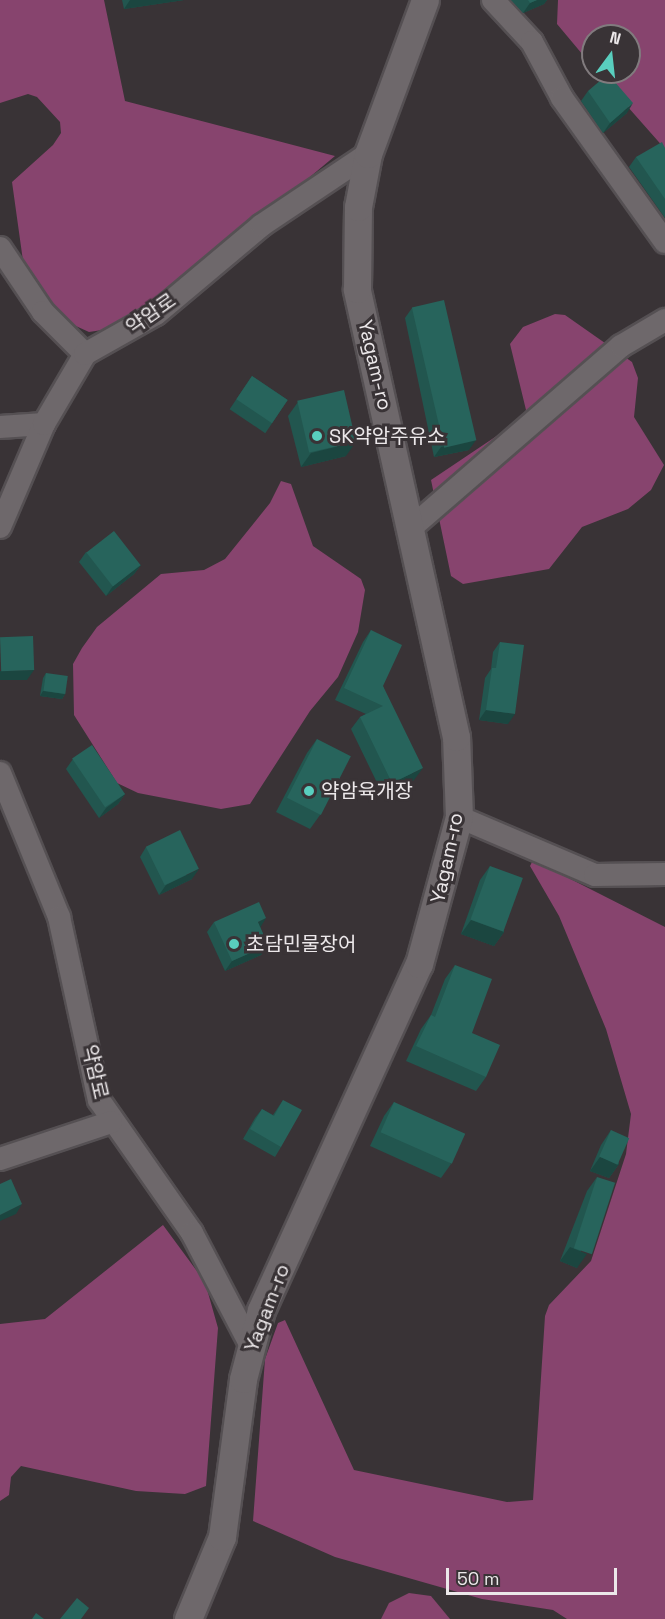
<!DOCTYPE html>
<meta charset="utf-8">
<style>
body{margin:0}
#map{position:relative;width:665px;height:1619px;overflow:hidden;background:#393336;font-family:"Space Grotesk","Noto Sans KR",sans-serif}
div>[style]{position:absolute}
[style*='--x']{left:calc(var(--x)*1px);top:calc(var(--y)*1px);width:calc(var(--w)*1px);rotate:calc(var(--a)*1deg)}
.forest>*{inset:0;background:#87446e}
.roads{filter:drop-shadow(2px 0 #555053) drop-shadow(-2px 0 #555053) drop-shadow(0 2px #555053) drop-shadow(0 -2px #555053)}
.minor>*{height:22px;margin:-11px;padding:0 11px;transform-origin:11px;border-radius:11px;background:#6e686b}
.tertiary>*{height:27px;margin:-13.5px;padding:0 13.5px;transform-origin:13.5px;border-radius:13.5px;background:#6e686b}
.wall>*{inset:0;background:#22564f;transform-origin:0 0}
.shaded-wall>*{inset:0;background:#1b4640}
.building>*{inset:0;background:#27645c;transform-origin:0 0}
.dots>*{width:16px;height:16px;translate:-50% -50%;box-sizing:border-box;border:3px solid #393336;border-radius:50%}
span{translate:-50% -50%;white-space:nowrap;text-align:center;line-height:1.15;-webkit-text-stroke:6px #393336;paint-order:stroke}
.street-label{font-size:20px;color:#ece8ea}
.poi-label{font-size:20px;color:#ece8ea}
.left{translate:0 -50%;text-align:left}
.north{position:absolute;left:581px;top:24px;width:60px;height:60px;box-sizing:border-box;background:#393336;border:2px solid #817b7e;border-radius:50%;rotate:15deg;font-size:16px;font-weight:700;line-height:24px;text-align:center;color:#ece8ea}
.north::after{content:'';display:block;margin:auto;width:21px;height:27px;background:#59cebe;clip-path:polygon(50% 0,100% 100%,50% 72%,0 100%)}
.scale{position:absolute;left:446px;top:1568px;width:171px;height:27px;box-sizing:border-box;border:3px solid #ece8ea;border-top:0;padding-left:8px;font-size:18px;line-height:21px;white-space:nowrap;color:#ece8ea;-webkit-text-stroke:4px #393336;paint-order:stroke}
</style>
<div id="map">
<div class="forest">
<i style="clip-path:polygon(0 0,104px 0,125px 101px,335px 156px,158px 304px,115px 328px,89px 332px,67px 322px,24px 268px,12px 182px,53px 145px,61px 133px,60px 122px,37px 97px,28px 94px,0 103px)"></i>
<i style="clip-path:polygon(558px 0,665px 0,665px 149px,597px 72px,629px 72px,629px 36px,593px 36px,593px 67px,557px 24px)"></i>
<i style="clip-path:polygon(555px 314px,565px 315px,632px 362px,638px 378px,634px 417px,664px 465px,651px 490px,628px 509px,582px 527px,549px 569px,463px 584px,451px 576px,431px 480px,522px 419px,526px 410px,510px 344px,523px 327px)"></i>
<i style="clip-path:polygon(281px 481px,291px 484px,313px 546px,361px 579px,365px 590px,358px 632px,338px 677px,310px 711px,250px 804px,221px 809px,138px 793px,117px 783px,74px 715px,73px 664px,82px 648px,97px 627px,161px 574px,204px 570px,225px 559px,270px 503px)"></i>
<i style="clip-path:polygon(533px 860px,665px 927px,665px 1619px,567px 1619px,553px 1610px,482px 1599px,335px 1557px,253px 1521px,265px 1359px,278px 1323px,285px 1320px,354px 1470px,507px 1502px,533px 1500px,545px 1316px,549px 1305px,591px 1261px,626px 1154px,631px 1114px,606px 1029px,559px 916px,530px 866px)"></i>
<i style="clip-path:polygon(163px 1225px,205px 1282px,218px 1328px,206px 1486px,185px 1494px,136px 1491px,21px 1466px,11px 1477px,9px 1495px,0 1501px,0 1324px,45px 1319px)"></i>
<i style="clip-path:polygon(409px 1593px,431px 1596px,450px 1619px,381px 1619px,389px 1603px)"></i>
</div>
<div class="roads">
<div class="minor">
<i style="--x:493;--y:0;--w:57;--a:47.1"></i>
<i style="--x:532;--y:42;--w:64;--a:61.8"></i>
<i style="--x:562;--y:98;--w:177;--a:54.4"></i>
<i style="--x:0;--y:248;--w:77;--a:56.1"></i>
<i style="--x:43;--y:312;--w:59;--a:45"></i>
<i style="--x:0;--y:427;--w:44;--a:-3.9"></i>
<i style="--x:0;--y:527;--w:112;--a:-66.9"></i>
<i style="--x:44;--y:424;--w:81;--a:-59.6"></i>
<i style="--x:85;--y:354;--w:81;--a:-29.4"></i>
<i style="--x:156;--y:314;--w:138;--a:-40"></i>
<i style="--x:262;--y:225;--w:128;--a:-33.8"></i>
<i style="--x:412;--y:527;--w:276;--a:-40.9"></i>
<i style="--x:621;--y:346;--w:51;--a:-30.6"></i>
<i style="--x:0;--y:773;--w:156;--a:67.7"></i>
<i style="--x:59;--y:917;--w:187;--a:77.7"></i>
<i style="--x:99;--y:1100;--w:162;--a:55"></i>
<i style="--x:192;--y:1233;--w:125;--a:62.4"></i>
<i style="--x:459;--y:817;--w:148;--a:23.1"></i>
<i style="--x:595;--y:875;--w:70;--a:-0.8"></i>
<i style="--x:0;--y:1159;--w:117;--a:-18.4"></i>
</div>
<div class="tertiary">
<i style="--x:188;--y:1619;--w:89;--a:-67.5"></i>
<i style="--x:222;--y:1537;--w:159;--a:-82.4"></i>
<i style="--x:243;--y:1379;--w:71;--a:-75.4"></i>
<i style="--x:261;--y:1310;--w:380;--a:-65.5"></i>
<i style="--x:419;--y:964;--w:152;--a:-74.8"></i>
<i style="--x:459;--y:817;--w:80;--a:-92.1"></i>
<i style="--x:456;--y:737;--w:459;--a:-102.5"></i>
<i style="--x:357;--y:289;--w:82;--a:-89.3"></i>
<i style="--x:358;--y:207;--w:54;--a:-79.3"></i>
<i style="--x:368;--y:154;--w:164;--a:-69.7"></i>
</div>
</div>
<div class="wall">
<i style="clip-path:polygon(122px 0,184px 0,124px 9px)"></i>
<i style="clip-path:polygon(511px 0,547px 0,544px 4px,523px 13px)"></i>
<i style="clip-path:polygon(588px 91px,627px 113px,603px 133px,581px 101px)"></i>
<i style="clip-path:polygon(665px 148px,665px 218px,629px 167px,636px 157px)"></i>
<i style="clip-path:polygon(412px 308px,469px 450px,434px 457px,405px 318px)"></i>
<i style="left:252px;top:376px;width:43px;height:40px;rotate:34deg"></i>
<i style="clip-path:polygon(298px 402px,346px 456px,301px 467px,288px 416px)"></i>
<i style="clip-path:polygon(86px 552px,141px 565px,134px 574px,106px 596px,79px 562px)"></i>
<i style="clip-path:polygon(371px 630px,383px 686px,414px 780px,383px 795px,351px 729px,360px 717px,366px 714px,335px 700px,363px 642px)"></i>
<i style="clip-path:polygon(500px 642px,508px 724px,479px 720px,485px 678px,491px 669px,493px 652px)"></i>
<i style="clip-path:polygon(46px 673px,65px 694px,62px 699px,40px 696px,43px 678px)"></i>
<i style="clip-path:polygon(317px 739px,320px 815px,310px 829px,276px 812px,307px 753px)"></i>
<i style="clip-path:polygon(73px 759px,125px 794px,118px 804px,99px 818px,66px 769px)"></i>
<i style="clip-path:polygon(146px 847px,192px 879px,159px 895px,140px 857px)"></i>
<i style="clip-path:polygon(490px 866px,504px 932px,494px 946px,461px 934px,480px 880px)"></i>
<i style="clip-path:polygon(214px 922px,260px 927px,268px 945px,261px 955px,225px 971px,207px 932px)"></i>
<i style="clip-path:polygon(455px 965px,472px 1033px,486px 1077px,476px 1091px,406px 1061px,421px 1029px,431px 1015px,445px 979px)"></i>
<i style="clip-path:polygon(283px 1100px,281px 1147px,275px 1157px,243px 1139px,255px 1118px,262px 1109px,273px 1115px)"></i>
<i style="clip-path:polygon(394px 1102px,451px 1164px,441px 1178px,370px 1146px,384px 1116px)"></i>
<i style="clip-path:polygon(611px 1130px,619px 1164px,609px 1178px,590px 1171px,601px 1145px)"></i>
<i style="clip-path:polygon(597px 1177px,577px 1268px,560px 1261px,587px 1191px)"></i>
</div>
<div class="shaded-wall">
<i style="clip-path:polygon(130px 0,184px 0,124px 9px)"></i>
<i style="clip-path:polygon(537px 0,547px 0,544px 4px,523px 13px,530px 3px)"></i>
<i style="clip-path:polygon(633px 103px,627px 113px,603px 133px,610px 123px)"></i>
<i style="clip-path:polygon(476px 440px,469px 450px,434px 457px,441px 447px)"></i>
<i style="clip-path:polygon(356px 442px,346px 456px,301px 467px,311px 453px)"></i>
<i style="clip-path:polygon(141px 565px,134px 574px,106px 596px,113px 586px)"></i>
<i style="clip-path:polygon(34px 670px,27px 680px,0 680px,0 671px)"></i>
<i style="clip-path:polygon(43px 691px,65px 694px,62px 699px,40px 696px)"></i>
<i style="clip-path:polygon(486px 710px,515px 714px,508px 724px,479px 720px)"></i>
<i style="clip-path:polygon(423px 768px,414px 780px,383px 795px,392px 783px)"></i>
<i style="clip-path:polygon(125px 794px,118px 804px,99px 818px,106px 808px)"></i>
<i style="clip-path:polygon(199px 869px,192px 879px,159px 895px,166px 885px)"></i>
<i style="clip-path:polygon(266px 918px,260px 928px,258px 922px)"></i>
<i style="clip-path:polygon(471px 920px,504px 932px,494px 946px,461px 934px)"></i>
<i style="clip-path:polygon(268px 945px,261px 955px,225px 971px,232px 961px)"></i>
<i style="clip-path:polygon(600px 1157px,619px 1164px,609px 1178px,590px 1171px)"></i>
<i style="clip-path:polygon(22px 1204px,16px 1214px,0 1221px,0 1215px)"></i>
<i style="clip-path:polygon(570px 1247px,587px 1254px,577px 1268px,560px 1261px)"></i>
</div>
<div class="building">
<i style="clip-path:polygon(528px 0,537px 0,530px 3px)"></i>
<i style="clip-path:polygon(608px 74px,633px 103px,610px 123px,588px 91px)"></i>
<i style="clip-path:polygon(662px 142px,665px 148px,665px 199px,636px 157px)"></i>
<i style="left:444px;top:300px;width:144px;height:33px;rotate:77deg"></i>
<i style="left:252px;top:376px;width:43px;height:28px;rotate:34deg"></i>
<i style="left:344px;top:390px;width:53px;height:48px;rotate:77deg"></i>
<i style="left:114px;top:531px;width:43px;height:35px;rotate:52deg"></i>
<i style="clip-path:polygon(371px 630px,402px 645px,383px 686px,423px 768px,392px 783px,360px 717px,383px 706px,344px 688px)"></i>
<i style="left:33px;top:636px;width:34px;height:33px;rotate:88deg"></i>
<i style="clip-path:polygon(500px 642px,524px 645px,515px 714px,486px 710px,492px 668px,496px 668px)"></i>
<i style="left:46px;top:673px;width:22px;height:18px;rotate:8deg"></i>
<i style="left:317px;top:739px;width:38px;height:66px;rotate:27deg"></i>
<i style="left:92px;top:745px;width:59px;height:24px;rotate:56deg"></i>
<i style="left:180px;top:830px;width:43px;height:38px;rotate:64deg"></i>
<i style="left:490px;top:866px;width:35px;height:57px;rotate:20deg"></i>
<i style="clip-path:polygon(259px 902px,266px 918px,258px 922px,268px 945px,232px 961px,214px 922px)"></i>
<i style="clip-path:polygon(455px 965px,492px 979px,472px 1033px,500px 1045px,486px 1077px,416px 1046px,431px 1015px,435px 1017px)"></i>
<i style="clip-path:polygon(283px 1100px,302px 1110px,281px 1147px,250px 1129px,262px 1109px,274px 1116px)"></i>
<i style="left:394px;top:1102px;width:78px;height:33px;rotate:24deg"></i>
<i style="left:611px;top:1130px;width:20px;height:29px;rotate:24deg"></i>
<i style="left:597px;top:1177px;width:19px;height:75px;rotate:18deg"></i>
<i style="clip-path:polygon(11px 1179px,22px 1204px,0 1215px,0 1184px)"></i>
<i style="clip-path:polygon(77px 1598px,89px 1608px,81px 1619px,60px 1619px)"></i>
<i style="clip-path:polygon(36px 1613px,44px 1619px,32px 1619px)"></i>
</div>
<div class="dots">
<i style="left:317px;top:436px;background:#59cebe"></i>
<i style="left:309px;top:791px;background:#59cebe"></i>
<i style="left:234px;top:944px;background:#59cebe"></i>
</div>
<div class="street-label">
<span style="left:151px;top:314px;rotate:-35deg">약암로</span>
<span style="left:375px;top:365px;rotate:77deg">Yagam-ro</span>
<span style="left:447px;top:858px;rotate:-78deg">Yagam-ro</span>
<span style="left:95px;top:1072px;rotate:77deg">약암로</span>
<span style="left:267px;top:1308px;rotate:-69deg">Yagam-ro</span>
</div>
<div class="poi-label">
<span class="left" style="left:329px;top:436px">SK약암주유소</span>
<span class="left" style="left:321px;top:791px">약암육개장</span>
<span class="left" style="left:246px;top:944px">초담민물장어</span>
</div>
<div class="north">N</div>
<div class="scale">50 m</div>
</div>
